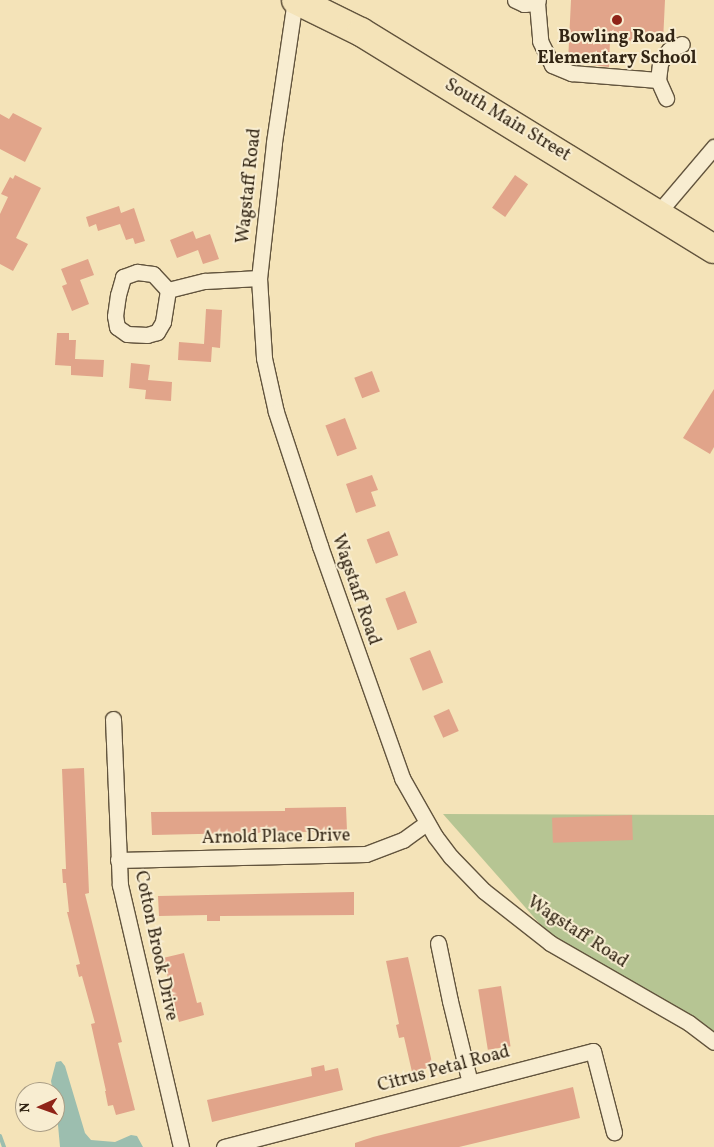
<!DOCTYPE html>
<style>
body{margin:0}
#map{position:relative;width:714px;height:1147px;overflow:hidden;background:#f4e3b8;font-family:Vollkorn,serif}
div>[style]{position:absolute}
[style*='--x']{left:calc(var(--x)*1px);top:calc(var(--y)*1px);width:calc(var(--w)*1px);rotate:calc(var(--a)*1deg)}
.green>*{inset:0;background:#b6c593}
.water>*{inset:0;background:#9cbeaf}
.stream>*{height:4px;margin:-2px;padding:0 2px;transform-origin:2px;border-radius:2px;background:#9cbeaf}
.building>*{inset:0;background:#e1a48a;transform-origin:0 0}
.roads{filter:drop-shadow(1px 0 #62543d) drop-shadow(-1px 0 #62543d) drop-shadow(0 1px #62543d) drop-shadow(0 -1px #62543d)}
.street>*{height:15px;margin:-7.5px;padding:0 7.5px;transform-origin:7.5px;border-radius:7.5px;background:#f8edd1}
.highway>*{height:28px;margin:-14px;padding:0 14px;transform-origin:14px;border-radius:14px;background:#f4e3b8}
.dots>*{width:14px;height:14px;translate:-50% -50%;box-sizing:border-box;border:2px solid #f8edd1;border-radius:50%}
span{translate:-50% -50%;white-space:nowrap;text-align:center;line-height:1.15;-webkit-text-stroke:4px #f8edd1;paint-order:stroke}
.poi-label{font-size:18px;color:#322514;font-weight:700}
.street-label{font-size:18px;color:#322514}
.north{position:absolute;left:15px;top:1082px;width:50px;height:50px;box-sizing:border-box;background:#f8edd1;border:1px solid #a99d85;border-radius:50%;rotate:268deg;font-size:14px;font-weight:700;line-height:20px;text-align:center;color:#322514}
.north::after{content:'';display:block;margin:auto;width:18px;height:22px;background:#8f2418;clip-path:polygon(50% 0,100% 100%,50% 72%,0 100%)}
</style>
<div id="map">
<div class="green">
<i style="clip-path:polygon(443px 814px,714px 815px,714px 1044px,554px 940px)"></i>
</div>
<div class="water">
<i style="clip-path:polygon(61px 1061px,65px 1066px,85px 1133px,91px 1140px,115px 1142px,131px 1135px,137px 1136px,143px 1147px,60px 1147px,55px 1092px,53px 1092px,51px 1081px,56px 1062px)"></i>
</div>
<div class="stream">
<i style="--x:0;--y:1136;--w:12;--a:70"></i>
</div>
<div class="building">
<i style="clip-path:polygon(571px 0,665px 0,663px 42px,610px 40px,609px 67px,568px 62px)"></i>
<i style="clip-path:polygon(13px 113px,42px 128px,25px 162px,0 149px,0 114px,9px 119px)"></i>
<i style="clip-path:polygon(15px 175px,41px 188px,16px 238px,28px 244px,13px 271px,0 264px,0 214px,8px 197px,1px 194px,10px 177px,13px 179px)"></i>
<i style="left:515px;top:175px;width:16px;height:40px;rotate:35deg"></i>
<i style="clip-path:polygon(119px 206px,121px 213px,134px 208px,145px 241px,135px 244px,133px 238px,126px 240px,120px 224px,98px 231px,96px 224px,89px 227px,86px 217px)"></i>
<i style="clip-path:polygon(193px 231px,196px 239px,210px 234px,219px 259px,203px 264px,198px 250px,177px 258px,170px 240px)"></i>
<i style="clip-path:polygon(88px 259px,94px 275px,80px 280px,89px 304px,72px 311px,62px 286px,67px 284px,61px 269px)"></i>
<i style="clip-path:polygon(206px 309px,222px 310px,220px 348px,212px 347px,211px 362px,178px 360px,179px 342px,204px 344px)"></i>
<i style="clip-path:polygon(57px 333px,69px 333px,69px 340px,76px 340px,75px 359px,104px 360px,103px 377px,71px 375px,71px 366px,55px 365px)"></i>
<i style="clip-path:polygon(131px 363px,150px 365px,148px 380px,172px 382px,171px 401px,145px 399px,146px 390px,129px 388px)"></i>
<i style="left:372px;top:371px;width:22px;height:19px;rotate:69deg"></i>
<i style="clip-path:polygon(714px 389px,714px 447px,710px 454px,683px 438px)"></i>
<i style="left:345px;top:418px;width:33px;height:21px;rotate:69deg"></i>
<i style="clip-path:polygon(372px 475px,378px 490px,371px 492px,376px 506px,356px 513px,346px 484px)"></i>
<i style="left:389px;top:531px;width:26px;height:24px;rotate:69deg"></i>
<i style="left:405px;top:591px;width:34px;height:21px;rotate:69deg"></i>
<i style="left:430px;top:650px;width:35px;height:22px;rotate:68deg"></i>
<i style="left:449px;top:709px;width:24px;height:17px;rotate:66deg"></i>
<i style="clip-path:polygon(84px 768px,89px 893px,85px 894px,122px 1042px,118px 1043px,135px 1110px,116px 1115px,113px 1105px,108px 1106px,105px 1091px,106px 1091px,91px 1024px,95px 1023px,82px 976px,79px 977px,76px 965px,80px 964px,67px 912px,69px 912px,66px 883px,63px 883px,62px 869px,66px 869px,62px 769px)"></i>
<i style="clip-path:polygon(346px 807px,347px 831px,152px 835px,151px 812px,285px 811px,285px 808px)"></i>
<i style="left:632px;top:815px;width:25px;height:80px;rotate:88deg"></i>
<i style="clip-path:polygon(354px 892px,354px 915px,220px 916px,220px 921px,207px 921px,207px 915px,159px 916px,158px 896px)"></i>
<i style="clip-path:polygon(184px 953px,197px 1003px,201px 1002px,204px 1015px,179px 1022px,163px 958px)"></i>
<i style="clip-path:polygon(408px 957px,433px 1067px,412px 1072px,404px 1037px,399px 1038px,396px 1025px,399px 1024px,386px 961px)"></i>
<i style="left:501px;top:986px;width:61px;height:23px;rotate:81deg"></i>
<i style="clip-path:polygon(324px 1065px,325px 1071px,338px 1068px,343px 1090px,212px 1122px,207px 1100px,312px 1076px,311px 1068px)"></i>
<i style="clip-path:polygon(573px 1087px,580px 1118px,459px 1147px,355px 1147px,355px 1143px,373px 1137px)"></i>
</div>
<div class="roads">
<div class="street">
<i style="--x:295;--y:0;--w:145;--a:98.4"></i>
<i style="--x:274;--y:143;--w:136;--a:96.3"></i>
<i style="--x:259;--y:278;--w:80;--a:86.4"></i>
<i style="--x:264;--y:358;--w:55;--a:77.5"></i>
<i style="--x:276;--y:412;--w:141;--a:71.8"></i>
<i style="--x:320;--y:546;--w:246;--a:70.5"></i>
<i style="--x:402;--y:778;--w:67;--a:60.4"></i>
<i style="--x:435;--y:836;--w:26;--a:53"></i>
<i style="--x:451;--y:857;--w:47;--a:45.9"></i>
<i style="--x:484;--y:891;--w:84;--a:38.2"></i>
<i style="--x:550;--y:943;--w:160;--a:29.9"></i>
<i style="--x:689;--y:1023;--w:31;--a:37"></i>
<i style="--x:515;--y:0;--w:10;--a:24"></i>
<i style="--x:524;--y:4;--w:13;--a:-4"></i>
<i style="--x:537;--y:3;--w:3;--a:-72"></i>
<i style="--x:537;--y:3;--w:38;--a:85"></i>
<i style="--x:540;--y:41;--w:27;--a:63"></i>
<i style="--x:552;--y:65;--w:21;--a:23"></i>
<i style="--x:571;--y:73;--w:87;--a:4.6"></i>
<i style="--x:658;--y:80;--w:20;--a:66"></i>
<i style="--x:658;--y:80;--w:17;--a:-83"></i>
<i style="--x:660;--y:63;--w:16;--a:-55"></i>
<i style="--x:669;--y:50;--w:14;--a:-25"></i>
<i style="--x:658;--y:213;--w:87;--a:-49.7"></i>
<i style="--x:168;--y:290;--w:32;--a:99"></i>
<i style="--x:163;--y:322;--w:12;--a:121"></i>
<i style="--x:157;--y:332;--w:10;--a:163"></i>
<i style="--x:147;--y:335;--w:20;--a:-177"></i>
<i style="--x:127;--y:334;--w:12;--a:-145"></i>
<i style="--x:117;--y:327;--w:11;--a:-100"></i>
<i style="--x:115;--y:316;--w:21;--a:-82"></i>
<i style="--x:118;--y:295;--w:19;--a:-74"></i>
<i style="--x:123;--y:277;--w:15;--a:-20"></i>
<i style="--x:137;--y:272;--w:16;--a:7"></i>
<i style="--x:153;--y:274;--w:22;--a:47"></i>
<i style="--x:168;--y:290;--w:38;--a:-14"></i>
<i style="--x:205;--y:281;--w:54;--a:-3.2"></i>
<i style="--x:113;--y:719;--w:166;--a:87.6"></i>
<i style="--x:120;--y:885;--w:269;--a:76.9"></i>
<i style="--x:118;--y:860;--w:248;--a:-1.4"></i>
<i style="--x:366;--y:854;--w:40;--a:-21"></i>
<i style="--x:403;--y:840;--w:29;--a:-36"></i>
<i style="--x:438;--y:943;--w:59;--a:78.3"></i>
<i style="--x:450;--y:1001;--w:84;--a:76.3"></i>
<i style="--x:224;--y:1147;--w:381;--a:-14.6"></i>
<i style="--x:593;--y:1051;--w:84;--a:75.5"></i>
</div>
<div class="highway">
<i style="--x:296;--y:0;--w:72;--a:26.2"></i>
<i style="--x:361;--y:32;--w:414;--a:31.6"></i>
</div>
</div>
<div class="dots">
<i style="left:617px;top:20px;background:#8f2418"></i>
</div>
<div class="poi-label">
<span style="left:617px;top:49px">Bowling Road<br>Elementary School</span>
</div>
<div class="street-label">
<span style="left:507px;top:121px;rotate:31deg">South Main Street</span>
<span style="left:250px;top:186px;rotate:-84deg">Wagstaff Road</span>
<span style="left:355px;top:590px;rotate:71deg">Wagstaff Road</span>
<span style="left:276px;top:838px;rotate:-1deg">Arnold Place Drive</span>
<span style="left:577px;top:933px;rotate:33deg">Wagstaff Road</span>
<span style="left:155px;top:946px;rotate:78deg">Cotton Brook Drive</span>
<span style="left:444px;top:1070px;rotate:-15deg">Citrus Petal Road</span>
</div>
<div class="north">N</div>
</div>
